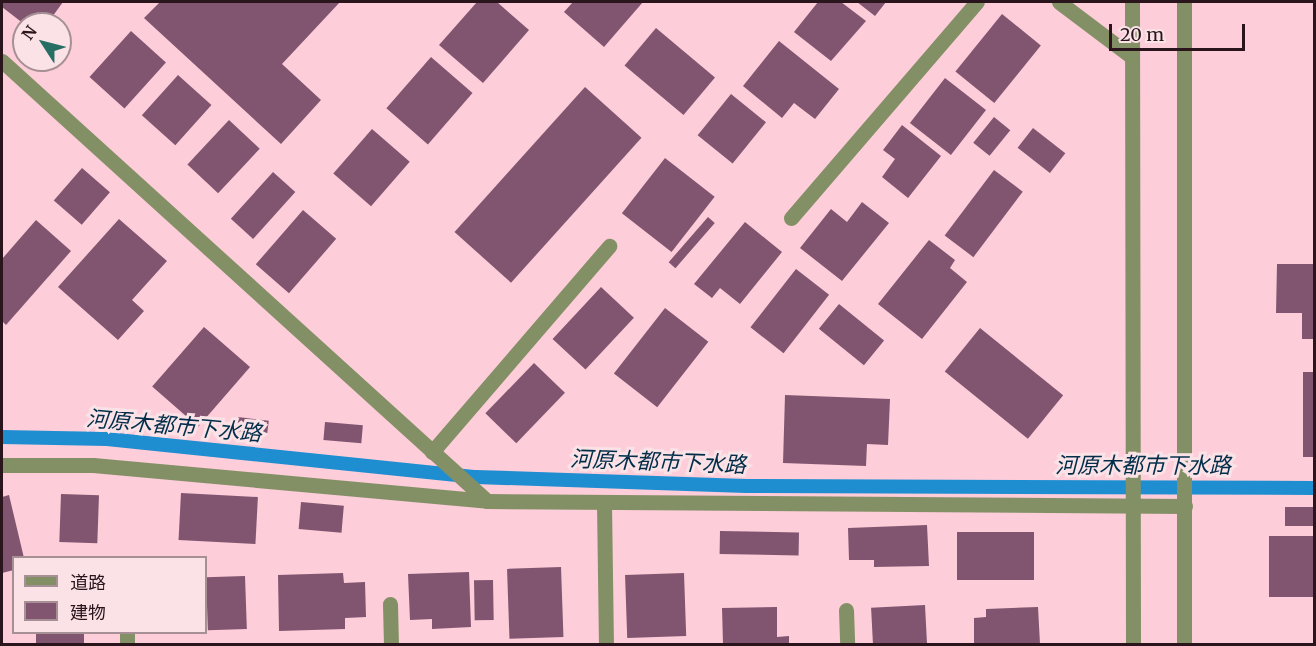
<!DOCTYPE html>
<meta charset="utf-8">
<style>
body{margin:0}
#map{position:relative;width:1316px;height:646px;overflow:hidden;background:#fdcdd9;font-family:Merriweather,"Noto Sans JP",serif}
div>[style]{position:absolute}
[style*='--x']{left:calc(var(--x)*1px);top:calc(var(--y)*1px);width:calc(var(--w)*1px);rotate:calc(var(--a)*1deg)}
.stream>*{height:14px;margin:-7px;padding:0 7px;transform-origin:7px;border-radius:7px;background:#1e8ed1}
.building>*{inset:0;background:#815570;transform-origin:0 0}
.minor>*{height:15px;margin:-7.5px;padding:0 7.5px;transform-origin:7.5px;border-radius:7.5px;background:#839066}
span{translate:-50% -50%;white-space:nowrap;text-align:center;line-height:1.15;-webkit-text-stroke:6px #fae2e7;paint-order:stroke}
.water-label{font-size:22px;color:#012d49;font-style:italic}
.frame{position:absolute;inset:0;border:3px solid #29151b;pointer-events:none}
.legend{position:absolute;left:12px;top:556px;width:195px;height:78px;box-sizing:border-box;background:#fae2e7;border:2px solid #a69095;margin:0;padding:8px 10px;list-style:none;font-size:18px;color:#29151b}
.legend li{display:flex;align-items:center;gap:12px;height:30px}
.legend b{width:30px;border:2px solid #a69095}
.north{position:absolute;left:12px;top:12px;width:60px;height:60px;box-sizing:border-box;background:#fae2e7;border:2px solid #a69095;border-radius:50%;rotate:306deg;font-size:16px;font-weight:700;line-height:24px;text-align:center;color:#29151b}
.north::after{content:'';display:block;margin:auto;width:21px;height:27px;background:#276e64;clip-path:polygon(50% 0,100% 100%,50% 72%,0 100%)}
.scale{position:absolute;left:1109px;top:24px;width:136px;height:27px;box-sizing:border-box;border:3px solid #29151b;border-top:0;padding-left:8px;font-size:18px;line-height:21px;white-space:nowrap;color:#29151b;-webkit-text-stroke:4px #fae2e7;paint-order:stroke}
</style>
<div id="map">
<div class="stream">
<i style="--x:2;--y:437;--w:105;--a:1.1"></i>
<i style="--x:107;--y:439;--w:371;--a:5.9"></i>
<i style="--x:476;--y:477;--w:270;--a:1.9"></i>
<i style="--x:746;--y:486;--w:568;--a:0.2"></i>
</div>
<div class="building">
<i style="clip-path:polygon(2px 2px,63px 2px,47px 24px,24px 24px,2px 7px)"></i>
<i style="clip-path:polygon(160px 2px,340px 2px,282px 64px,321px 100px,281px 144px,144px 18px)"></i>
<i style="clip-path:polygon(477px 2px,497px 2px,529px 30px,483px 83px,439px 45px)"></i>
<i style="clip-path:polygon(573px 2px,643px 2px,604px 47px,564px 12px)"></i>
<i style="clip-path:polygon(818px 2px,841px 2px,866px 21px,831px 61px,794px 32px)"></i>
<i style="clip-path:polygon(857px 2px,886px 2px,875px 16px)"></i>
<i style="left:1002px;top:14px;width:50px;height:74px;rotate:39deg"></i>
<i style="left:656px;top:28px;width:77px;height:49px;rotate:40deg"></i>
<i style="left:131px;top:31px;width:47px;height:62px;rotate:42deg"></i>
<i style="clip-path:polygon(779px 41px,839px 89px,815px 119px,794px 103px,782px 118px,743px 86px)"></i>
<i style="left:431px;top:57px;width:55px;height:68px;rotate:41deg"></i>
<i style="left:178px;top:75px;width:45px;height:54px;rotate:42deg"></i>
<i style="left:945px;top:78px;width:52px;height:57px;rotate:38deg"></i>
<i style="left:585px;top:87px;width:76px;height:195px;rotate:42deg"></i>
<i style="left:731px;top:94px;width:45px;height:53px;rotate:39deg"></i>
<i style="left:994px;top:117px;width:21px;height:33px;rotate:39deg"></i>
<i style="left:229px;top:120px;width:42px;height:61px;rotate:43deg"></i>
<i style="clip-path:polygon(902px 125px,941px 156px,908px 198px,882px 177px,895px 159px,883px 150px)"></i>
<i style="left:1033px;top:128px;width:41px;height:25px;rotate:38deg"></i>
<i style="left:372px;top:129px;width:50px;height:59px;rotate:41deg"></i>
<i style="left:665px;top:158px;width:63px;height:70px;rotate:38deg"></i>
<i style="left:82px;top:168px;width:37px;height:43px;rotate:41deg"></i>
<i style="left:994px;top:170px;width:36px;height:82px;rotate:37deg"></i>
<i style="left:273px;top:172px;width:30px;height:63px;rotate:42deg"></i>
<i style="clip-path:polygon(862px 202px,889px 223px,842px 281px,800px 248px,831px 209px,847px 222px)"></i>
<i style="left:303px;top:210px;width:44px;height:72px;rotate:41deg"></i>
<i style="left:708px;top:217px;width:9px;height:60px;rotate:41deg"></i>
<i style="clip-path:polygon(119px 219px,167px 261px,132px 300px,144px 311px,118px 340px,58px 287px)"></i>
<i style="clip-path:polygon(36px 220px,71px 251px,6px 325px,2px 321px,2px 259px)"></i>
<i style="clip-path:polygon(745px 222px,782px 252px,740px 304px,720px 288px,712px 298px,694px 284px)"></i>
<i style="clip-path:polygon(929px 240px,955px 260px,950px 268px,967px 282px,922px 339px,878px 304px)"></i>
<i style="clip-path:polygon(1277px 264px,1314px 264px,1314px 339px,1302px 339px,1302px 313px,1276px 313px)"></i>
<i style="left:796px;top:269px;width:42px;height:74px;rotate:38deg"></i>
<i style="left:601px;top:287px;width:45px;height:71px;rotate:43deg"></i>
<i style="left:839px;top:304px;width:58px;height:32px;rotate:39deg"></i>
<i style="left:665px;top:308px;width:55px;height:83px;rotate:38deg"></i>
<i style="left:204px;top:327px;width:61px;height:79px;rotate:41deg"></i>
<i style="left:980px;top:328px;width:107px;height:56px;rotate:39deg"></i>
<i style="left:534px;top:363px;width:43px;height:70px;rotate:44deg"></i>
<i style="left:1303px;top:372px;width:11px;height:85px"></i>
<i style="clip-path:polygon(785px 395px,890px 399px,888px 445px,867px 444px,866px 466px,783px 463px)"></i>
<i style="left:238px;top:417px;width:31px;height:14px;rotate:7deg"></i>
<i style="left:325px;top:422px;width:38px;height:18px;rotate:5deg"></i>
<i style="left:181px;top:493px;width:77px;height:47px;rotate:3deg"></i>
<i style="left:61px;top:494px;width:38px;height:48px;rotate:2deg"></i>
<i style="clip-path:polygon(9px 495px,24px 558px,14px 558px,14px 570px,2px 573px,2px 497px)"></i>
<i style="left:301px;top:502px;width:43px;height:27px;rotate:5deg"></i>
<i style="left:1285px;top:507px;width:29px;height:19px"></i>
<i style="clip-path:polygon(927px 525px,929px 566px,874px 567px,874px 560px,849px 560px,848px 528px)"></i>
<i style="left:720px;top:531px;width:79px;height:23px;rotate:1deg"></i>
<i style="left:957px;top:532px;width:77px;height:48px"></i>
<i style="left:1269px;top:536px;width:45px;height:61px"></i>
<i style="left:561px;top:567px;width:70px;height:54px;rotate:88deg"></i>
<i style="clip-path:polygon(469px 572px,471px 627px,432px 629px,432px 619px,410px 620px,408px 574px)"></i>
<i style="clip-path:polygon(343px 573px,344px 583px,365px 582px,366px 617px,345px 618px,345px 629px,279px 631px,278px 575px)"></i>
<i style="left:684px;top:573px;width:63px;height:59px;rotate:88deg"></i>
<i style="left:245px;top:576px;width:53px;height:39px;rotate:88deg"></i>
<i style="left:493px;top:580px;width:40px;height:19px;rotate:89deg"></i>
<i style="left:925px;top:605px;width:39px;height:54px;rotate:87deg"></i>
<i style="clip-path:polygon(777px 607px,777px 637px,789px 636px,789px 644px,723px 644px,722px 608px)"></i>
<i style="clip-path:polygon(1038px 607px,1040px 644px,974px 644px,974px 618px,986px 617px,986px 609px)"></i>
<i style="left:36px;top:632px;width:48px;height:12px"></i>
</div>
<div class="minor">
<i style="--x:1059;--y:2;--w:91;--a:37"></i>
<i style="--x:1132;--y:2;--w:642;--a:89.91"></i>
<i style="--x:2;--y:61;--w:655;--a:42.21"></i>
<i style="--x:791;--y:218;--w:285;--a:-49.3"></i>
<i style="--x:432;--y:452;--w:272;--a:-49.3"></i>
<i style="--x:2;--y:465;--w:91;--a:0"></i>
<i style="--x:93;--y:465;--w:396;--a:5.2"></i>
<i style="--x:487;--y:501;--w:698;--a:0.41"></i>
<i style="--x:604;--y:503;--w:141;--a:89.2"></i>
<i style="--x:390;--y:604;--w:40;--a:88.6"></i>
<i style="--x:846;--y:610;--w:34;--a:88"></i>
<i style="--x:127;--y:632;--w:12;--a:90"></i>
<i style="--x:1184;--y:644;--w:642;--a:-90"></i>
</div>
<div class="water-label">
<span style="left:174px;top:426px;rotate:5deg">河原木都市下水路</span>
<span style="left:658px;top:462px;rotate:2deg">河原木都市下水路</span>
<span style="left:1143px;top:466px">河原木都市下水路</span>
</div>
<div class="frame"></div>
<ul class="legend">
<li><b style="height:8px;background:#839066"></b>道路</li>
<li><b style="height:16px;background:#815570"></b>建物</li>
</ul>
<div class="north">N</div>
<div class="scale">20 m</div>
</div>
